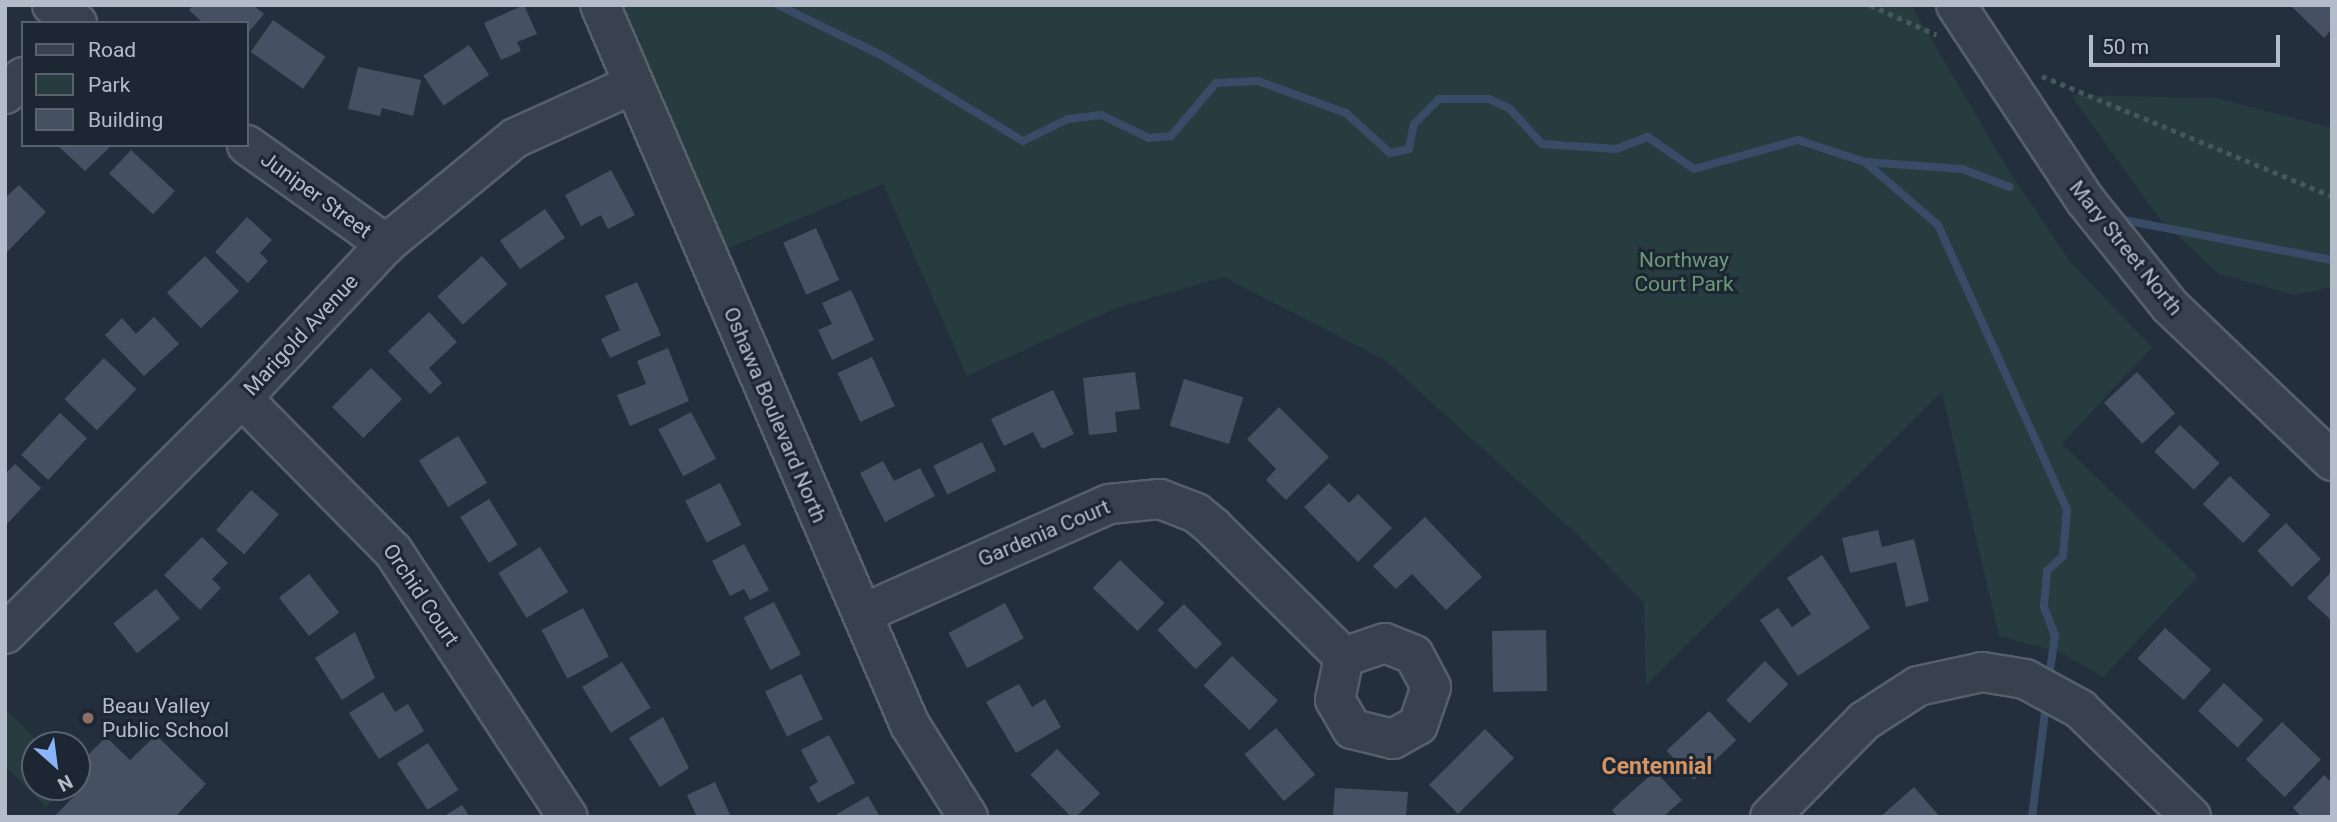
<!DOCTYPE html>
<style>
body{margin:0}
#map{position:relative;width:2337px;height:822px;overflow:hidden;background:#242f3e;font-family:Roboto,sans-serif}
div>[style]{position:absolute}
[style*='--x']{left:calc(var(--x)*1px);top:calc(var(--y)*1px);width:calc(var(--w)*1px);rotate:calc(var(--a)*1deg)}
.green>*{inset:0;background:#263c3f}
.stream>*{height:8px;margin:-4px;padding:0 4px;transform-origin:4px;border-radius:4px;background:#394c67}
.building>*{inset:0;background:#455162;transform-origin:0 0}
.path>*{height:4.5px;margin-top:-2.25px;transform-origin:0;background:repeating-linear-gradient(90deg,#44595c 0 5px,transparent 0 10px)}
.roads{filter:drop-shadow(2px 0 #565f6c) drop-shadow(-2px 0 #565f6c) drop-shadow(0 2px #565f6c) drop-shadow(0 -2px #565f6c)}
.minor>*{height:38px;margin:-19px;padding:0 19px;transform-origin:19px;border-radius:19px;background:#38414e}
.dots>*{width:19px;height:19px;translate:-50% -50%;box-sizing:border-box;border:4px solid #1d2633;border-radius:50%}
span{translate:-50% -50%;white-space:nowrap;text-align:center;line-height:1.15;-webkit-text-stroke:6px #1d2633;paint-order:stroke}
.street-label{font-size:21px;color:#b4bcc9}
.park-label{font-size:21px;color:#6b9a76}
.poi-label{font-size:21px;color:#b4bcc9}
.left{translate:0 -50%;text-align:left}
.neighbourhood-label{font-size:23px;color:#d59563;font-weight:700}
.frame{position:absolute;inset:0;border:7px solid #b4bcc9;pointer-events:none}
.legend{position:absolute;left:21px;top:21px;width:228px;height:126px;box-sizing:border-box;background:#1d2633;border:2px solid #59626f;margin:0;padding:9px 12px;list-style:none;font-size:21px;color:#b4bcc9}
.legend li{display:flex;align-items:center;gap:14px;height:35px}
.legend b{width:35px;border:2px solid #59626f}
.north{position:absolute;left:21px;top:731px;width:70px;height:70px;box-sizing:border-box;background:#1d2633;border:2px solid #59626f;border-radius:50%;rotate:152deg;font-size:19px;font-weight:700;line-height:28px;text-align:center;color:#b4bcc9}
.north::after{content:'';display:block;margin:auto;width:24px;height:32px;background:#8ab4f8;clip-path:polygon(50% 0,100% 100%,50% 72%,0 100%)}
.scale{position:absolute;left:2089px;top:35px;width:191px;height:32px;box-sizing:border-box;border:4px solid #b4bcc9;border-top:0;padding-left:9px;font-size:21px;line-height:24px;white-space:nowrap;color:#b4bcc9;-webkit-text-stroke:5px #1d2633;paint-order:stroke}
</style>
<div id="map">
<div class="green">
<i style="clip-path:polygon(622px 5px,1911px 5px,2009px 171px,2070px 262px,2152px 347px,2062px 444px,2198px 576px,2103px 677px,2060px 652px,1999px 636px,1942px 392px,1646px 685px,1644px 603px,1579px 536px,1385px 360px,1224px 277px,1116px 308px,967px 376px,883px 184px,726px 249px)"></i>
<i style="clip-path:polygon(2071px 95px,2216px 98px,2332px 128px,2332px 287px,2294px 295px,2219px 274px,2159px 218px)"></i>
<i style="clip-path:polygon(5px 708px,41px 745px,35px 745px,35px 787px,67px 787px,46px 807px,5px 766px)"></i>
</div>
<div class="stream">
<i style="--x:778;--y:5;--w:117;--a:25.9"></i>
<i style="--x:883;--y:56;--w:164;--a:31.3"></i>
<i style="--x:1023;--y:141;--w:50;--a:-26.1"></i>
<i style="--x:1068;--y:119;--w:33;--a:-7"></i>
<i style="--x:1101;--y:115;--w:53;--a:25.6"></i>
<i style="--x:1149;--y:138;--w:22;--a:-5"></i>
<i style="--x:1171;--y:136;--w:70;--a:-49.7"></i>
<i style="--x:1216;--y:83;--w:42;--a:-2.7"></i>
<i style="--x:1258;--y:81;--w:94;--a:20"></i>
<i style="--x:1346;--y:113;--w:59;--a:42.3"></i>
<i style="--x:1390;--y:153;--w:19;--a:-12"></i>
<i style="--x:1409;--y:149;--w:25;--a:-79"></i>
<i style="--x:1414;--y:124;--w:35;--a:-45"></i>
<i style="--x:1439;--y:99;--w:50;--a:0"></i>
<i style="--x:1489;--y:99;--w:23;--a:25"></i>
<i style="--x:1510;--y:109;--w:47;--a:47.6"></i>
<i style="--x:1542;--y:144;--w:74;--a:3.9"></i>
<i style="--x:1616;--y:149;--w:34;--a:-21"></i>
<i style="--x:1648;--y:137;--w:56;--a:34.8"></i>
<i style="--x:1694;--y:169;--w:108;--a:-15.6"></i>
<i style="--x:1798;--y:140;--w:71;--a:18.2"></i>
<i style="--x:1865;--y:162;--w:97;--a:4.1"></i>
<i style="--x:1962;--y:169;--w:51;--a:20.6"></i>
<i style="--x:1865;--y:162;--w:96;--a:40.8"></i>
<i style="--x:1938;--y:225;--w:312;--a:65.6"></i>
<i style="--x:2067;--y:509;--w:47;--a:94.9"></i>
<i style="--x:2063;--y:556;--w:22;--a:137"></i>
<i style="--x:2047;--y:571;--w:36;--a:95"></i>
<i style="--x:2044;--y:607;--w:30;--a:69"></i>
<i style="--x:2055;--y:635;--w:34;--a:98"></i>
<i style="--x:2124;--y:220;--w:212;--a:10.9"></i>
<i style="--x:2032;--y:817;--w:105;--a:-82.9"></i>
</div>
<div class="building">
<i style="clip-path:polygon(193px 5px,253px 5px,264px 14px,247px 34px,247px 23px,203px 23px,189px 10px)"></i>
<i style="clip-path:polygon(524px 5px,537px 34px,517px 42px,521px 51px,501px 60px,484px 23px)"></i>
<i style="clip-path:polygon(2290px 5px,2332px 5px,2332px 29px,2324px 38px)"></i>
<i style="left:273px;top:20px;width:64px;height:39px;rotate:35deg"></i>
<i style="left:469px;top:45px;width:36px;height:55px;rotate:56deg"></i>
<i style="clip-path:polygon(358px 67px,421px 80px,413px 116px,382px 108px,380px 116px,348px 109px)"></i>
<i style="clip-path:polygon(57px 145px,112px 145px,85px 171px)"></i>
<i style="left:131px;top:150px;width:60px;height:32px;rotate:43deg"></i>
<i style="clip-path:polygon(611px 170px,635px 215px,608px 229px,601px 215px,581px 226px,565px 195px)"></i>
<i style="clip-path:polygon(19px 185px,46px 212px,7px 252px,5px 198px)"></i>
<i style="left:545px;top:209px;width:35px;height:55px;rotate:55deg"></i>
<i style="clip-path:polygon(247px 217px,272px 240px,260px 253px,268px 261px,248px 283px,215px 252px)"></i>
<i style="left:816px;top:228px;width:57px;height:36px;rotate:66deg"></i>
<i style="left:205px;top:256px;width:49px;height:53px;rotate:46deg"></i>
<i style="left:482px;top:256px;width:38px;height:60px;rotate:48deg"></i>
<i style="clip-path:polygon(637px 282px,661px 335px,610px 358px,601px 339px,620px 330px,605px 296px)"></i>
<i style="clip-path:polygon(851px 290px,874px 340px,832px 360px,818px 330px,832px 324px,822px 303px)"></i>
<i style="clip-path:polygon(429px 312px,457px 342px,429px 368px,442px 383px,430px 394px,388px 351px)"></i>
<i style="clip-path:polygon(154px 317px,179px 344px,144px 376px,105px 335px,122px 318px,136px 334px)"></i>
<i style="clip-path:polygon(668px 348px,689px 401px,630px 426px,617px 395px,646px 384px,637px 361px)"></i>
<i style="left:872px;top:357px;width:54px;height:38px;rotate:65deg"></i>
<i style="left:104px;top:358px;width:45px;height:57px;rotate:44deg"></i>
<i style="left:371px;top:368px;width:44px;height:55px;rotate:45deg"></i>
<i style="clip-path:polygon(1135px 372px,1140px 409px,1115px 412px,1117px 432px,1089px 435px,1083px 378px)"></i>
<i style="left:2137px;top:372px;width:56px;height:45px;rotate:47deg"></i>
<i style="left:1184px;top:379px;width:62px;height:49px;rotate:17deg"></i>
<i style="clip-path:polygon(1053px 390px,1074px 434px,1042px 449px,1033px 432px,1004px 446px,991px 419px)"></i>
<i style="clip-path:polygon(1279px 407px,1329px 457px,1286px 500px,1266px 480px,1276px 469px,1247px 439px)"></i>
<i style="left:691px;top:412px;width:53px;height:37px;rotate:62deg"></i>
<i style="left:60px;top:413px;width:37px;height:57px;rotate:43deg"></i>
<i style="left:2180px;top:425px;width:55px;height:37px;rotate:44deg"></i>
<i style="left:458px;top:436px;width:55px;height:46px;rotate:58deg"></i>
<i style="left:982px;top:442px;width:32px;height:54px;rotate:64deg"></i>
<i style="clip-path:polygon(883px 461px,894px 481px,920px 468px,935px 496px,885px 522px,860px 473px)"></i>
<i style="clip-path:polygon(15px 464px,41px 488px,5px 526px,5px 474px)"></i>
<i style="left:2230px;top:476px;width:56px;height:39px;rotate:44deg"></i>
<i style="left:720px;top:483px;width:47px;height:39px;rotate:63deg"></i>
<i style="clip-path:polygon(1329px 483px,1349px 503px,1358px 494px,1392px 528px,1358px 562px,1304px 507px)"></i>
<i style="left:251px;top:490px;width:37px;height:53px;rotate:41deg"></i>
<i style="left:489px;top:499px;width:54px;height:34px;rotate:58deg"></i>
<i style="clip-path:polygon(1425px 517px,1482px 577px,1446px 610px,1412px 574px,1396px 589px,1373px 566px)"></i>
<i style="left:2286px;top:523px;width:50px;height:40px;rotate:46deg"></i>
<i style="clip-path:polygon(1878px 530px,1882px 547px,1914px 539px,1929px 601px,1906px 607px,1896px 562px,1850px 573px,1842px 538px)"></i>
<i style="clip-path:polygon(202px 537px,228px 563px,212px 579px,221px 588px,200px 610px,164px 575px)"></i>
<i style="clip-path:polygon(744px 544px,769px 590px,750px 600px,744px 589px,730px 596px,712px 561px)"></i>
<i style="left:540px;top:547px;width:53px;height:49px;rotate:58deg"></i>
<i style="clip-path:polygon(1822px 555px,1870px 628px,1798px 676px,1760px 620px,1778px 608px,1792px 627px,1811px 614px,1787px 578px)"></i>
<i style="left:1120px;top:560px;width:62px;height:39px;rotate:44deg"></i>
<i style="clip-path:polygon(2332px 571px,2332px 621px,2307px 598px)"></i>
<i style="left:309px;top:574px;width:49px;height:38px;rotate:52deg"></i>
<i style="left:156px;top:589px;width:38px;height:55px;rotate:51deg"></i>
<i style="left:774px;top:602px;width:59px;height:34px;rotate:63deg"></i>
<i style="left:1005px;top:603px;width:40px;height:64px;rotate:62deg"></i>
<i style="left:1184px;top:604px;width:55px;height:37px;rotate:46deg"></i>
<i style="left:583px;top:608px;width:55px;height:47px;rotate:62deg"></i>
<i style="left:2165px;top:628px;width:62px;height:41px;rotate:42deg"></i>
<i style="left:1546px;top:630px;width:61px;height:54px;rotate:89deg"></i>
<i style="clip-path:polygon(355px 632px,375px 678px,342px 700px,315px 658px)"></i>
<i style="left:1232px;top:656px;width:64px;height:41px;rotate:44deg"></i>
<i style="left:1765px;top:661px;width:33px;height:55px;rotate:45deg"></i>
<i style="left:622px;top:662px;width:54px;height:47px;rotate:58deg"></i>
<i style="left:801px;top:674px;width:50px;height:40px;rotate:64deg"></i>
<i style="left:2224px;top:683px;width:54px;height:38px;rotate:43deg"></i>
<i style="clip-path:polygon(1019px 684px,1032px 707px,1045px 699px,1061px 727px,1016px 753px,986px 702px)"></i>
<i style="clip-path:polygon(383px 692px,395px 712px,408px 704px,424px 731px,379px 759px,349px 713px)"></i>
<i style="left:1709px;top:711px;width:40px;height:58px;rotate:47deg"></i>
<i style="clip-path:polygon(663px 717px,689px 768px,660px 787px,629px 738px)"></i>
<i style="left:2282px;top:722px;width:54px;height:52px;rotate:44deg"></i>
<i style="left:1276px;top:728px;width:61px;height:41px;rotate:50deg"></i>
<i style="left:1485px;top:729px;width:41px;height:79px;rotate:45deg"></i>
<i style="clip-path:polygon(156px 735px,206px 784px,175px 817px,54px 817px,74px 796px,68px 790px,89px 768px,82px 761px,106px 737px,130px 760px)"></i>
<i style="clip-path:polygon(829px 735px,855px 783px,818px 803px,809px 787px,818px 782px,801px 750px)"></i>
<i style="left:428px;top:743px;width:56px;height:37px;rotate:57deg"></i>
<i style="left:1057px;top:749px;width:62px;height:37px;rotate:46deg"></i>
<i style="clip-path:polygon(1655px 771px,1682px 800px,1663px 817px,1618px 817px,1612px 810px)"></i>
<i style="clip-path:polygon(2324px 775px,2332px 783px,2332px 817px,2302px 817px,2293px 808px)"></i>
<i style="clip-path:polygon(715px 782px,731px 817px,697px 817px,687px 795px)"></i>
<i style="clip-path:polygon(1914px 787px,1940px 817px,1880px 817px)"></i>
<i style="clip-path:polygon(1335px 788px,1408px 792px,1406px 817px,1333px 817px)"></i>
<i style="clip-path:polygon(868px 796px,880px 817px,839px 817px,837px 814px)"></i>
<i style="clip-path:polygon(462px 805px,470px 817px,443px 817px)"></i>
</div>
<div class="path">
<i style="--x:1870;--y:5;--w:73;--a:24.1"></i>
<i style="--x:2042;--y:76;--w:314;--a:22.5"></i>
</div>
<div class="roads">
<div class="minor">
<i style="--x:52;--y:5;--w:31;--a:36"></i>
<i style="--x:600;--y:5;--w:784;--a:66.71"></i>
<i style="--x:910;--y:725;--w:109;--a:57.8"></i>
<i style="--x:1956;--y:5;--w:234;--a:56.5"></i>
<i style="--x:2085;--y:200;--w:136;--a:51.3"></i>
<i style="--x:2170;--y:306;--w:224;--a:43.7"></i>
<i style="--x:5;--y:94;--w:25;--a:-43"></i>
<i style="--x:247;--y:145;--w:171;--a:35.5"></i>
<i style="--x:242;--y:398;--w:215;--a:45.4"></i>
<i style="--x:393;--y:551;--w:318;--a:56.7"></i>
<i style="--x:862;--y:614;--w:270;--a:-24"></i>
<i style="--x:1109;--y:504;--w:51;--a:-5.6"></i>
<i style="--x:1160;--y:499;--w:39;--a:21"></i>
<i style="--x:1196;--y:513;--w:22;--a:39"></i>
<i style="--x:1213;--y:527;--w:185;--a:44.8"></i>
<i style="--x:1344;--y:657;--w:43;--a:-18.9"></i>
<i style="--x:1385;--y:643;--w:31;--a:22"></i>
<i style="--x:1414;--y:655;--w:36;--a:62"></i>
<i style="--x:1431;--y:687;--w:40;--a:108.9"></i>
<i style="--x:1418;--y:725;--w:29;--a:151"></i>
<i style="--x:1393;--y:739;--w:42;--a:-166.3"></i>
<i style="--x:1352;--y:729;--w:34;--a:-120"></i>
<i style="--x:1335;--y:700;--w:44;--a:-78.2"></i>
<i style="--x:5;--y:634;--w:334;--a:-44.9"></i>
<i style="--x:242;--y:398;--w:211;--a:-46.9"></i>
<i style="--x:386;--y:244;--w:167;--a:-39.4"></i>
<i style="--x:515;--y:138;--w:128;--a:-24.4"></i>
<i style="--x:1770;--y:817;--w:134;--a:-45.6"></i>
<i style="--x:1864;--y:721;--w:64;--a:-32.9"></i>
<i style="--x:1918;--y:686;--w:66;--a:-12.3"></i>
<i style="--x:1982;--y:672;--w:44;--a:9.2"></i>
<i style="--x:2025;--y:679;--w:63;--a:28.6"></i>
<i style="--x:2080;--y:709;--w:155;--a:44.2"></i>
</div>
</div>
<div class="dots">
<i style="left:88px;top:718px;background:#8d6e63"></i>
</div>
<div class="street-label">
<span style="left:316px;top:195px;rotate:36deg">Juniper Street</span>
<span style="left:2126px;top:248px;rotate:51deg">Mary Street North</span>
<span style="left:301px;top:335px;rotate:-47deg">Marigold Avenue</span>
<span style="left:775px;top:415px;rotate:67deg">Oshawa Boulevard North</span>
<span style="left:1044px;top:533px;rotate:-23deg">Gardenia Court</span>
<span style="left:421px;top:595px;rotate:56deg">Orchid Court</span>
</div>
<div class="park-label">
<span style="left:1684px;top:272px">Northway<br>Court Park</span>
</div>
<div class="poi-label">
<span class="left" style="left:102px;top:718px">Beau Valley<br>Public School</span>
</div>
<div class="neighbourhood-label">
<span style="left:1657px;top:767px">Centennial</span>
</div>
<div class="frame"></div>
<ul class="legend">
<li><b style="height:9px;background:#38414e"></b>Road</li>
<li><b style="height:19px;background:#263c3f"></b>Park</li>
<li><b style="height:19px;background:#455162"></b>Building</li>
</ul>
<div class="north">N</div>
<div class="scale">50 m</div>
</div>
